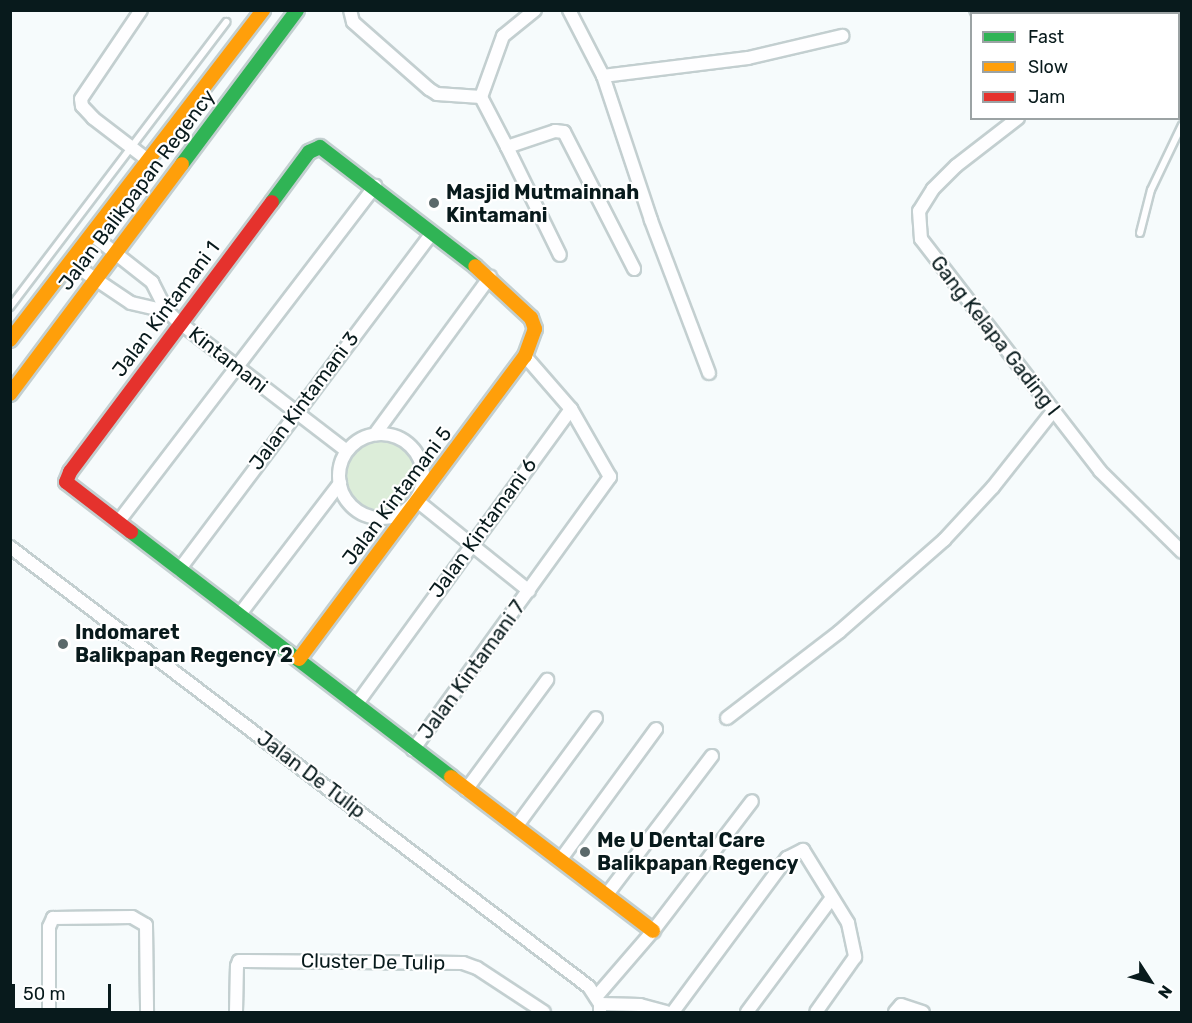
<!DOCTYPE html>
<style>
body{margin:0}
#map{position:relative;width:1192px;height:1023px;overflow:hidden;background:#f6fbfc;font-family:Rubik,sans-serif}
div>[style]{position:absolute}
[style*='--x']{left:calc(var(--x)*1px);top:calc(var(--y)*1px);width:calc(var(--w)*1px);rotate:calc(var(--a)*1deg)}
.green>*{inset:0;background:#dcedd9}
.round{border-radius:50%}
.roads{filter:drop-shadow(2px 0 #c3cfd0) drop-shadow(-2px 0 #c3cfd0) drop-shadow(0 2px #c3cfd0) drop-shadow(0 -2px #c3cfd0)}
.lane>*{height:6px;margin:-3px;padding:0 3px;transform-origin:3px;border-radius:3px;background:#fefeff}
.street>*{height:12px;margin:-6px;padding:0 6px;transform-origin:6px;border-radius:6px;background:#fefeff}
.street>.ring{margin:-6px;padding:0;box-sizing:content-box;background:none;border:12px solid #fefeff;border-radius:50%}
.fast>*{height:14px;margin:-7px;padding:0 7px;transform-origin:7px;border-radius:7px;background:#30b455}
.slow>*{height:14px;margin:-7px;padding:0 7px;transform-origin:7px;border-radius:7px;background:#ff9f0a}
.jam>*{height:14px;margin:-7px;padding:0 7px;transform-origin:7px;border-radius:7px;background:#e5322d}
.dots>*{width:16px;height:16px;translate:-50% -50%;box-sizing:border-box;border:3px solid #fff;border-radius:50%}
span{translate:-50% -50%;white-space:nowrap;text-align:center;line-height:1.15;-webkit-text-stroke:4.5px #fff;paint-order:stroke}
.street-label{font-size:20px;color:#081a1c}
.poi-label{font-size:20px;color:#081a1c;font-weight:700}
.left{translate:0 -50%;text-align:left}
.frame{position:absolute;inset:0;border:12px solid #081a1c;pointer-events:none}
.legend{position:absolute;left:970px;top:12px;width:210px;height:108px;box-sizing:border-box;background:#fff;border:2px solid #9ca3a4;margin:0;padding:8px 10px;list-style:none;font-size:18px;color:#081a1c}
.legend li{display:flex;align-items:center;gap:12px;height:30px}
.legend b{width:30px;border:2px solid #9ca3a4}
.north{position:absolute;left:1120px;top:951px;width:60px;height:60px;-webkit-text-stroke:4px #fff;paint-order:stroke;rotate:126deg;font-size:16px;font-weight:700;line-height:24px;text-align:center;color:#081a1c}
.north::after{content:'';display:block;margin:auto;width:21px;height:27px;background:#081a1c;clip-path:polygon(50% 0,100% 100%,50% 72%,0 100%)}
.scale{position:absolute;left:12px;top:984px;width:99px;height:27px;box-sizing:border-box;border:3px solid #081a1c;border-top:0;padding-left:8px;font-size:18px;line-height:21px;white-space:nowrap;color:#081a1c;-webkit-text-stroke:4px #fff;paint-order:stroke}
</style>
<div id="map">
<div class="green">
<i class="round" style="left:345px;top:439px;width:74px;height:74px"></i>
</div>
<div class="roads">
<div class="lane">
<i style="--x:973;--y:10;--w:4;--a:63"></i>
<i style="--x:1174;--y:10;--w:5;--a:53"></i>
<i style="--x:1048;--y:14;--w:5;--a:-53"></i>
<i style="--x:1140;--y:233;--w:44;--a:-75.7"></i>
<i style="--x:1151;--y:190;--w:72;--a:-64.5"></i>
<i style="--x:10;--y:307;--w:358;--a:-52.8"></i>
</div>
<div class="street">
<i style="--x:141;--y:10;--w:107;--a:124"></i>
<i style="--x:81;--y:99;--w:7;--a:82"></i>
<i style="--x:82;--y:106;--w:16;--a:47"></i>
<i style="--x:93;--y:118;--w:69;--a:37.4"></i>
<i style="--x:350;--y:10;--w:12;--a:76"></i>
<i style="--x:353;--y:22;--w:101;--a:41.4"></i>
<i style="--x:429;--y:89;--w:9;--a:32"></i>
<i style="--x:437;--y:94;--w:44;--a:3.9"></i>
<i style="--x:535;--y:10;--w:41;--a:140.9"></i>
<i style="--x:503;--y:36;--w:65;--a:109.8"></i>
<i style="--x:481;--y:97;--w:56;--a:62.5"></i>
<i style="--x:507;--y:147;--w:51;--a:-18.4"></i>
<i style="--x:555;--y:131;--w:9;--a:6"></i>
<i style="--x:564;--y:132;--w:154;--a:62.9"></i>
<i style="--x:569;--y:10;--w:74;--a:62.7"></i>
<i style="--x:1139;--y:14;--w:6;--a:-45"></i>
<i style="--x:1018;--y:118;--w:78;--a:142.3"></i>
<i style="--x:956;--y:166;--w:33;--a:135"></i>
<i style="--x:933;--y:189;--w:26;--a:122"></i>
<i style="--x:919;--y:211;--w:28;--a:86"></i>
<i style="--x:921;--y:239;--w:293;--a:52.3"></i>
<i style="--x:1100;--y:471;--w:115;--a:44.6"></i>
<i style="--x:507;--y:147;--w:120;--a:63.9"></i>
<i style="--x:91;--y:234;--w:78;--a:38.2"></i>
<i style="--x:152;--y:282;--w:33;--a:63"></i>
<i style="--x:167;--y:311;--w:18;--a:43"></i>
<i style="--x:180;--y:323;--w:210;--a:37.5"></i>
<i style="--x:70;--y:262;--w:73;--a:33.9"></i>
<i style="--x:131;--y:303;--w:37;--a:13"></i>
<i style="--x:709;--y:373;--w:164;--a:-110.8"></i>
<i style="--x:651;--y:220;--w:152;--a:-108.4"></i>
<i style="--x:603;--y:76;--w:146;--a:-7.1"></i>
<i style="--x:748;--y:58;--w:97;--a:-13.2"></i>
<i style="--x:375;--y:434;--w:195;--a:-53.8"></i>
<i class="ring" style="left:339px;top:434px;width:72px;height:72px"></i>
<i style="--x:416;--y:500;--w:145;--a:38.8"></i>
<i style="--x:119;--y:521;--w:422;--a:-52.6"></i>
<i style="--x:10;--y:547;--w:727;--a:37.23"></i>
<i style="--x:589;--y:987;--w:20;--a:57"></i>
<i style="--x:600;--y:1004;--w:8;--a:90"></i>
<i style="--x:179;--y:570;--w:421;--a:-53.1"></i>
<i style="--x:240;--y:614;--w:165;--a:-52.6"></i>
<i style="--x:356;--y:705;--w:366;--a:-54"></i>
<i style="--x:727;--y:718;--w:141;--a:-37.5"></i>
<i style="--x:839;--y:632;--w:140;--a:-41.2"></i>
<i style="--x:944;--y:540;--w:72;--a:-47.2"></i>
<i style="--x:993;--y:487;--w:97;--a:-51.7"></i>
<i style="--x:413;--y:750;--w:337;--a:-54.2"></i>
<i style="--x:610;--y:477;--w:78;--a:-119.8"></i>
<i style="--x:571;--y:409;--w:70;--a:-131"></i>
<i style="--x:466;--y:790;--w:137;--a:-53.6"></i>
<i style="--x:516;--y:827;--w:135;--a:-53.7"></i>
<i style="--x:561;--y:859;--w:161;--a:-53.8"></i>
<i style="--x:608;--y:893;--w:172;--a:-52.8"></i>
<i style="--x:596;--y:997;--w:87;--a:-49.2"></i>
<i style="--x:653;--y:931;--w:163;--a:-52.7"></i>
<i style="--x:600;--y:1004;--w:40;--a:1.4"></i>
<i style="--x:640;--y:1005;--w:27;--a:15"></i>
<i style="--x:49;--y:1012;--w:85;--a:-90"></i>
<i style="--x:49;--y:927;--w:10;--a:-66"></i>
<i style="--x:53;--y:918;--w:79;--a:-0.7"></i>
<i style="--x:132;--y:917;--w:16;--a:30"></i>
<i style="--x:146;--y:925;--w:87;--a:89.3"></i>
<i style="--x:236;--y:1012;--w:46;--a:-88.8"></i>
<i style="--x:237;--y:966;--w:5;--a:-68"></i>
<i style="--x:239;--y:961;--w:7;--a:0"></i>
<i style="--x:246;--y:961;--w:217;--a:0.5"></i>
<i style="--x:463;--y:963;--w:15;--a:20"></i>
<i style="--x:477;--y:968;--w:80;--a:33.3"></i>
<i style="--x:673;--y:1012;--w:192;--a:-53.5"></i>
<i style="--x:787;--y:858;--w:18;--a:-27"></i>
<i style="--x:803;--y:850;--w:86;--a:58.3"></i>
<i style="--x:848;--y:923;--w:35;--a:78"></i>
<i style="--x:855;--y:957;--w:67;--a:125.3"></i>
<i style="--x:747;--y:1012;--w:141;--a:-53.4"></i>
<i style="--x:895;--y:1012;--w:9;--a:-49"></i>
<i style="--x:901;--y:1005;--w:23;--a:18"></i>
</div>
<div class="fast">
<i style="--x:182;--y:164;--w:192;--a:-53.2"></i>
<i style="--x:272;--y:202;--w:62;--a:-53.5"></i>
<i style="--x:309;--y:152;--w:12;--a:-24"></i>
<i style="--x:320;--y:147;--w:195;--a:37.5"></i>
<i style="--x:131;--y:532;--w:403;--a:37.4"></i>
</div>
<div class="slow">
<i style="--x:10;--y:340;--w:416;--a:-52.5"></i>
<i style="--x:10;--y:394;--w:287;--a:-53.2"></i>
<i style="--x:299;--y:659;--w:378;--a:-53.3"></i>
<i style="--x:525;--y:356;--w:29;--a:-70"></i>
<i style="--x:535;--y:329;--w:12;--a:-110"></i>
<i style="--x:531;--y:318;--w:76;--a:-137.1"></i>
<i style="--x:451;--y:777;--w:254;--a:37.3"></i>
</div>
<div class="jam">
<i style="--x:131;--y:532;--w:82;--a:-142.4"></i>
<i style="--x:66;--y:482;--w:11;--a:-68"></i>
<i style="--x:70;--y:472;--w:337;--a:-53.2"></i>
</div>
</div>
<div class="dots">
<i style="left:434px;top:203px;background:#5b696a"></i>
<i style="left:63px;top:644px;background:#5b696a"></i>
<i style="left:585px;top:852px;background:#5b696a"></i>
</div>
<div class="street-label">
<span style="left:137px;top:190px;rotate:-53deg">Jalan Balikpapan Regency</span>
<span style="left:166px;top:309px;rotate:-53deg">Jalan Kintamani 1</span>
<span style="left:995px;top:336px;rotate:52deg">Gang Kelapa Gading I</span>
<span style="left:228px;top:360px;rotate:38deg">Kintamani</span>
<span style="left:304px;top:401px;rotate:-53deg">Jalan Kintamani 3</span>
<span style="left:397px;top:496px;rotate:-53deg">Jalan Kintamani 5</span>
<span style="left:483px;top:528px;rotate:-54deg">Jalan Kintamani 6</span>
<span style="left:472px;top:670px;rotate:-54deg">Jalan Kintamani 7</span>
<span style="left:311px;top:775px;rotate:37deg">Jalan De Tulip</span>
<span style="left:373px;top:962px;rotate:1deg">Cluster De Tulip</span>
</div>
<div class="poi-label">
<span class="left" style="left:446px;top:204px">Masjid Mutmainnah<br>Kintamani</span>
<span class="left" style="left:75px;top:644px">Indomaret<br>Balikpapan Regency 2</span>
<span class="left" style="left:597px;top:852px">Me U Dental Care<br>Balikpapan Regency</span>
</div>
<div class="frame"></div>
<ul class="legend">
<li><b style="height:8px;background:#30b455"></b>Fast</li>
<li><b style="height:8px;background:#ff9f0a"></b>Slow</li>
<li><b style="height:8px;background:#e5322d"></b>Jam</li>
</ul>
<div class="north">N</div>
<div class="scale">50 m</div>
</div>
